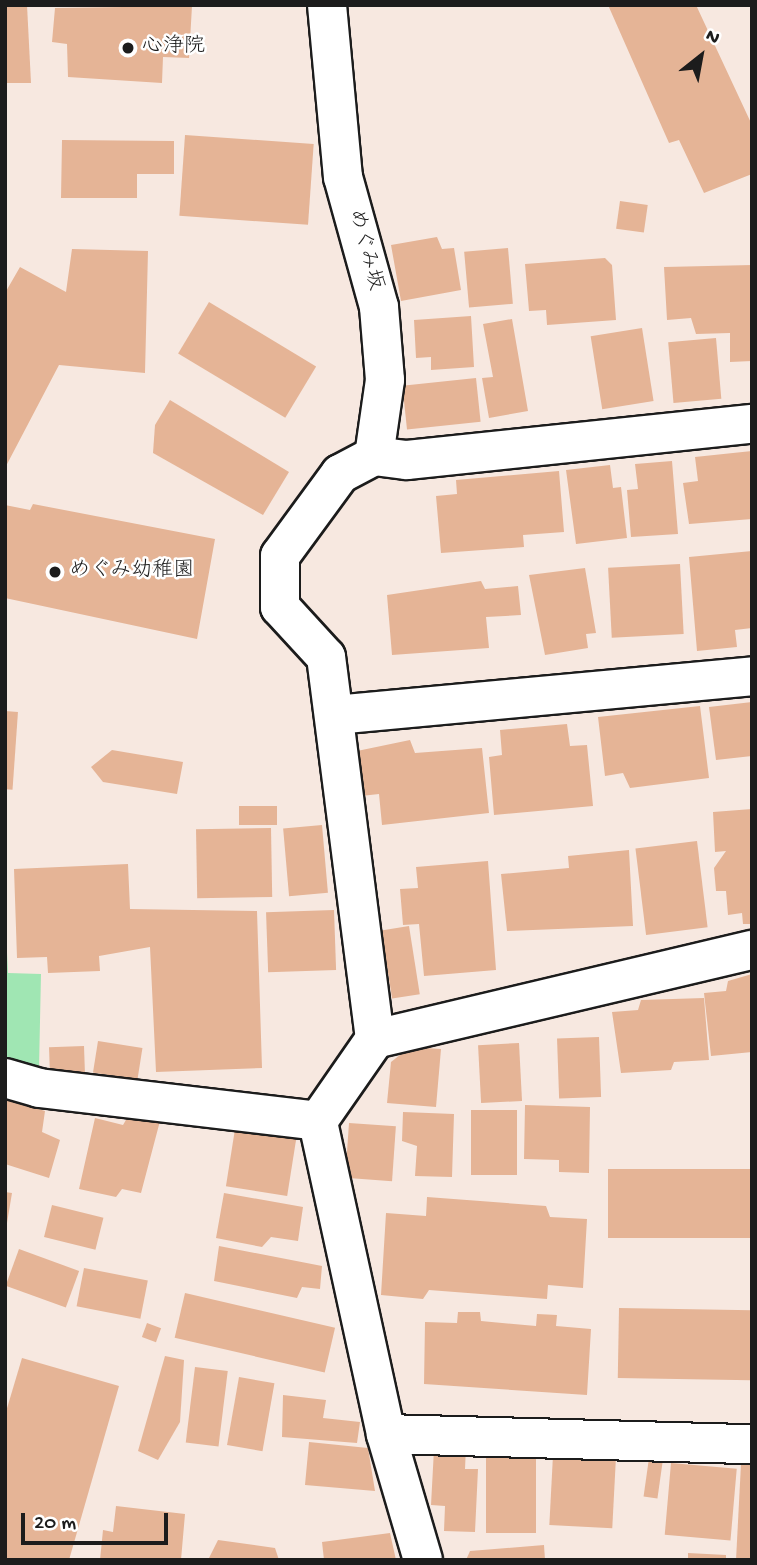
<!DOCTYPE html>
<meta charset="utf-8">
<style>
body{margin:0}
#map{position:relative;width:757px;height:1565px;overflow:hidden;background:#f7e8e0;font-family:"Gochi Hand","Klee One",sans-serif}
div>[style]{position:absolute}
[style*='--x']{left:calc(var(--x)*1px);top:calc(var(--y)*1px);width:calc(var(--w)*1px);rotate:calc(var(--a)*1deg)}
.green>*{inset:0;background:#a0e6b3}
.building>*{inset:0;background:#e5b496;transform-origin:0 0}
.roads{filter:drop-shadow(2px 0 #1c1c1c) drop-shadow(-2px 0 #1c1c1c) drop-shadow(0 2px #1c1c1c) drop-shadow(0 -2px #1c1c1c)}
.street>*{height:38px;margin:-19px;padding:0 19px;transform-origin:19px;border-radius:19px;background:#fff}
.dots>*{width:19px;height:19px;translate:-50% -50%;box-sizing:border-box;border:4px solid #fff;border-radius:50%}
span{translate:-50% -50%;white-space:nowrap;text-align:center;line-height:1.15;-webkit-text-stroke:5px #fff;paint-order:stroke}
.poi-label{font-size:21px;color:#1c1c1c}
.left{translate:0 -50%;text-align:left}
.street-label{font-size:21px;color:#1c1c1c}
.frame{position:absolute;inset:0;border:7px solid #1c1c1c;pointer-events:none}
.north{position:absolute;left:666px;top:21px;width:70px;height:70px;-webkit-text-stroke:5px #fff;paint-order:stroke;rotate:31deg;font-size:19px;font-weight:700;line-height:28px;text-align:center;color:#1c1c1c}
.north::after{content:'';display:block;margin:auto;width:24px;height:32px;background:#1c1c1c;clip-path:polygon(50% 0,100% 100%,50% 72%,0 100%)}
.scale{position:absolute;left:21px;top:1513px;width:147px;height:32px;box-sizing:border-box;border:4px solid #1c1c1c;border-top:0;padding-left:9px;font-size:21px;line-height:24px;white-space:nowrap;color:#1c1c1c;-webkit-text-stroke:5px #fff;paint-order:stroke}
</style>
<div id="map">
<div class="green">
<i style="clip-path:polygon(5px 912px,8px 973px,41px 974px,39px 1069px,5px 1059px)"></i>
</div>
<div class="building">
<i style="clip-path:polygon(5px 5px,27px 5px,31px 83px,5px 83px)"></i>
<i style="clip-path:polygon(608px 5px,696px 5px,752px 125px,752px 174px,704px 193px,679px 140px,669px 143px)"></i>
<i style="clip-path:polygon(192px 6px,189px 58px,163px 57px,162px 83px,68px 77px,67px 44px,52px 42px,55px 8px)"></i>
<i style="left:185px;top:135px;width:129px;height:81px;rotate:4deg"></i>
<i style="clip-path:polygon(62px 140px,174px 141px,174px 174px,137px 174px,137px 198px,61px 198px)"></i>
<i style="left:620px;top:201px;width:28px;height:28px;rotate:8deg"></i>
<i style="clip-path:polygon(437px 237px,442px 249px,454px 248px,461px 290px,401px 301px,391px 245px)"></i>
<i style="left:508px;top:248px;width:56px;height:44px;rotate:85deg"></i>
<i style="clip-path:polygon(72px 249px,148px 251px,145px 373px,59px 365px,5px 468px,5px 293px,20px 267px,66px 292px)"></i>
<i style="clip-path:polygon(605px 258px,612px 265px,616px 320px,547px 325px,546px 310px,529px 311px,525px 264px)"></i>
<i style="clip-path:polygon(752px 265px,752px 361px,730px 362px,730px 333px,696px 334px,691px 318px,667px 320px,664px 267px)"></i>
<i style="left:209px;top:302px;width:125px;height:60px;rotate:31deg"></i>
<i style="clip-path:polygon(471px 316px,474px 367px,431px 370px,431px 357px,416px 358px,414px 320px)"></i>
<i style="clip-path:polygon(512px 319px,528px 411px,489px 418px,482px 378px,493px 377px,483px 324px)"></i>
<i style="left:642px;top:328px;width:74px;height:52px;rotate:81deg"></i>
<i style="left:716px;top:338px;width:61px;height:48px;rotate:85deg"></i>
<i style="left:476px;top:378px;width:44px;height:74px;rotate:84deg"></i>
<i style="clip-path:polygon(170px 400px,289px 472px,263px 515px,153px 453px,155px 425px)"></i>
<i style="clip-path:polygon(752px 451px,752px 519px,689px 524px,683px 483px,698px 481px,695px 457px)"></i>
<i style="clip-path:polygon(672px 461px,678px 534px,631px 537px,627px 490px,638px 489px,635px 464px)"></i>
<i style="clip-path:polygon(610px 465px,613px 488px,621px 487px,627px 538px,576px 544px,566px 470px)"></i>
<i style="clip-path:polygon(559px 471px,564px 532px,523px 535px,524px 547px,441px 553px,436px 496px,457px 494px,456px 480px)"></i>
<i style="clip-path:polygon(33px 504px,215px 539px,197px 639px,5px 598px,5px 505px,30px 510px)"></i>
<i style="clip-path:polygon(752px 551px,752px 628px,735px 630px,737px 647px,697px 651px,689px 557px)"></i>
<i style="left:680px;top:564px;width:70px;height:72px;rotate:87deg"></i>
<i style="clip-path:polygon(585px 568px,596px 633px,586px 634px,588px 648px,545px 655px,529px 575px)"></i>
<i style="clip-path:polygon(481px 581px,485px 589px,518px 586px,521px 615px,486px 617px,489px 648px,392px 655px,387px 595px)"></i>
<i style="clip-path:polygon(752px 702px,752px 756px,716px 760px,709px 707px)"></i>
<i style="clip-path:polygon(700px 706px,709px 778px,630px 788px,623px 773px,605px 776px,598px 717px)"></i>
<i style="left:5px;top:711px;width:13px;height:78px;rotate:4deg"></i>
<i style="clip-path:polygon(567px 724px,570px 746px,587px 745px,593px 806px,494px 815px,489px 757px,502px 755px,500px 730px)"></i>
<i style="clip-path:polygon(410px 740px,415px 753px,482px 748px,489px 813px,382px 825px,379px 794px,361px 796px,357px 751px)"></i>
<i style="clip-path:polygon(112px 750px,183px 762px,177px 794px,103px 782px,91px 767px)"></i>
<i style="left:239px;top:806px;width:38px;height:19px"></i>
<i style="clip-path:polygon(752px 809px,752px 924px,743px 924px,742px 913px,728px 915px,726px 891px,716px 891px,714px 868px,726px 851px,715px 852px,713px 812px)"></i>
<i style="left:322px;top:825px;width:68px;height:39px;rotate:85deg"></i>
<i style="left:271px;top:828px;width:69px;height:75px;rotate:89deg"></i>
<i style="left:697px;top:841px;width:87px;height:62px;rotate:83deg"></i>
<i style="clip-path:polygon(629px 850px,633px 926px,507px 931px,501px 874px,569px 868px,568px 856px)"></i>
<i style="clip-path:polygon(488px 861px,496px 970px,424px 976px,419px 924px,403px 925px,400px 889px,418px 888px,416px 867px)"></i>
<i style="clip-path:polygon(128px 864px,130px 909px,257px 911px,262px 1068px,156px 1072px,150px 947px,99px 956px,100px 971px,48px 973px,47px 957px,17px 958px,14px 869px)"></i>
<i style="left:334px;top:910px;width:60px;height:68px;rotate:88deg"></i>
<i style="left:409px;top:926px;width:69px;height:28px;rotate:81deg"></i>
<i style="clip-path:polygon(752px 974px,752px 1052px,711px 1056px,704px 993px,726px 991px,728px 981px)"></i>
<i style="clip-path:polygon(704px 998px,709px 1060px,674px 1062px,671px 1070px,621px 1073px,612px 1012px,638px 1010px,641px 1000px)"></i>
<i style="left:599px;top:1037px;width:60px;height:42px;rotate:88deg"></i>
<i style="left:98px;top:1041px;width:45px;height:32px;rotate:9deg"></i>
<i style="left:519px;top:1043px;width:58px;height:41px;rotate:87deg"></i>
<i style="left:84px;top:1046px;width:26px;height:35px;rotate:88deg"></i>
<i style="clip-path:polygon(410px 1047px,441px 1049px,436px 1107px,387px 1103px,391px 1062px)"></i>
<i style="clip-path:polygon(5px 1099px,45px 1111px,42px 1132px,60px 1140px,49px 1178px,5px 1164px)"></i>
<i style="clip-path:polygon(525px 1105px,590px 1107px,589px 1173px,559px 1172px,559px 1160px,524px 1159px)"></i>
<i style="left:471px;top:1110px;width:46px;height:65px"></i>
<i style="clip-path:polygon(403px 1112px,454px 1114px,452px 1177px,415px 1176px,417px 1146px,402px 1141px)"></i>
<i style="clip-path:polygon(130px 1113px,160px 1121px,141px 1193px,122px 1189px,116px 1197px,79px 1189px,95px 1118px,123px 1125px)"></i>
<i style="left:349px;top:1123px;width:47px;height:55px;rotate:4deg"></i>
<i style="left:235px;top:1129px;width:62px;height:58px;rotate:9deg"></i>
<i style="left:752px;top:1169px;width:69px;height:144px;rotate:90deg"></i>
<i style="clip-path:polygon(5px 1192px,12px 1193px,7px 1223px,5px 1223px)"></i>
<i style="clip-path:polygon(224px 1193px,303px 1207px,298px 1241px,271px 1237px,262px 1247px,216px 1238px)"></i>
<i style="clip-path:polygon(427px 1197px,546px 1206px,550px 1217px,587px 1219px,583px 1288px,548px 1285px,547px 1299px,429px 1290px,423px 1299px,381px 1295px,386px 1213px,426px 1216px)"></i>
<i style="left:52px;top:1205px;width:53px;height:33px;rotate:14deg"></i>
<i style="clip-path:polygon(219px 1246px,322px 1266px,320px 1289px,302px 1287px,297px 1298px,214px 1281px)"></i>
<i style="left:19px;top:1249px;width:64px;height:39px;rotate:20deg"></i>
<i style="left:84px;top:1268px;width:65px;height:39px;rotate:11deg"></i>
<i style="left:185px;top:1293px;width:154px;height:46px;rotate:13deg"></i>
<i style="left:619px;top:1308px;width:133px;height:70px;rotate:1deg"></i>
<i style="clip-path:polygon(458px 1312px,480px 1312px,481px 1321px,536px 1326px,537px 1314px,557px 1315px,556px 1326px,591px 1329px,587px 1395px,424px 1384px,425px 1322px,457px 1323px)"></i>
<i style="left:147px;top:1323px;width:15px;height:15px;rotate:20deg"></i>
<i style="clip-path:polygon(165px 1356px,184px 1360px,180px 1422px,158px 1460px,138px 1451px)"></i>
<i style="clip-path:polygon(22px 1358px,119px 1386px,69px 1560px,5px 1560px,5px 1415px)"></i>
<i style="left:195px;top:1367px;width:33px;height:76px;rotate:7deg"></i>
<i style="left:239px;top:1377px;width:36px;height:69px;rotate:10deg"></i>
<i style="clip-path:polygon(283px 1395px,326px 1400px,323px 1418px,360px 1422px,357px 1443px,282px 1437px)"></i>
<i style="clip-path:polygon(309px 1442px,368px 1448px,375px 1491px,305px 1485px)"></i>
<i style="clip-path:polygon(466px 1447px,465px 1469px,478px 1469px,475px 1532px,444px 1531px,445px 1506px,431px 1505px,434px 1449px)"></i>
<i style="left:486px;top:1452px;width:50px;height:81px"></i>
<i style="left:553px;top:1455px;width:63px;height:70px;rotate:3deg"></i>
<i style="left:649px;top:1458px;width:14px;height:39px;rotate:8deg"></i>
<i style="left:671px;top:1463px;width:66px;height:72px;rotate:5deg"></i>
<i style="clip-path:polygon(741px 1464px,752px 1464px,752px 1560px,736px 1560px)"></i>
<i style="clip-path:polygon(116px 1506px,185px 1514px,181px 1560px,100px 1560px,103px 1530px,113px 1532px)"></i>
<i style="clip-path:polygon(390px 1533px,396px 1560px,324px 1560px,322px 1542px)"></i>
<i style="clip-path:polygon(218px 1540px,275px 1548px,279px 1560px,208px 1560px)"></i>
<i style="clip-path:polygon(544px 1545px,545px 1560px,466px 1560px,470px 1551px)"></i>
<i style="clip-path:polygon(688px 1553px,726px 1555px,726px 1560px,688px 1560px)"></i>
</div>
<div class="roads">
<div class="street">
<i style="--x:327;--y:5;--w:173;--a:84.7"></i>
<i style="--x:343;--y:177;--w:135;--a:74.5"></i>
<i style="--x:379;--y:307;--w:73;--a:85.3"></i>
<i style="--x:385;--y:380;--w:77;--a:98.2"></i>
<i style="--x:335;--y:715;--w:419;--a:-5.3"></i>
<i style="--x:375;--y:1039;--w:387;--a:-13.3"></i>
<i style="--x:5;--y:1078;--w:35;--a:16"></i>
<i style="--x:39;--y:1088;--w:281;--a:6.7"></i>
<i style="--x:386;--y:1434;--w:366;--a:1.6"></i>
<i style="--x:423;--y:1560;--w:131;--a:-106.4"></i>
<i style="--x:386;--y:1434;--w:320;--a:-102.3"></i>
<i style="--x:318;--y:1121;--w:100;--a:-55.2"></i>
<i style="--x:375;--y:1039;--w:385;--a:-97.3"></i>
<i style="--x:326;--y:657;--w:68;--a:-132.6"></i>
<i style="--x:280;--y:607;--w:51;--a:-90"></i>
<i style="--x:280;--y:556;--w:102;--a:-53.8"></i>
<i style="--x:340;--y:474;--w:38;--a:-28"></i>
<i style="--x:374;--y:456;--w:33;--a:7"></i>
<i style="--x:407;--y:460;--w:347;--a:-6"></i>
</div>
</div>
<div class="dots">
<i style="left:128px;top:48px;background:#1c1c1c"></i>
<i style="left:55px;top:572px;background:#1c1c1c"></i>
</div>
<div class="poi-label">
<span class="left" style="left:142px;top:48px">心浄院</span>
<span class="left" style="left:69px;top:572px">めぐみ幼稚園</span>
</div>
<div class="street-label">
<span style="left:364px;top:250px;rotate:75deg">めぐみ坂</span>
</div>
<div class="frame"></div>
<div class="north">N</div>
<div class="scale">20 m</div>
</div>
